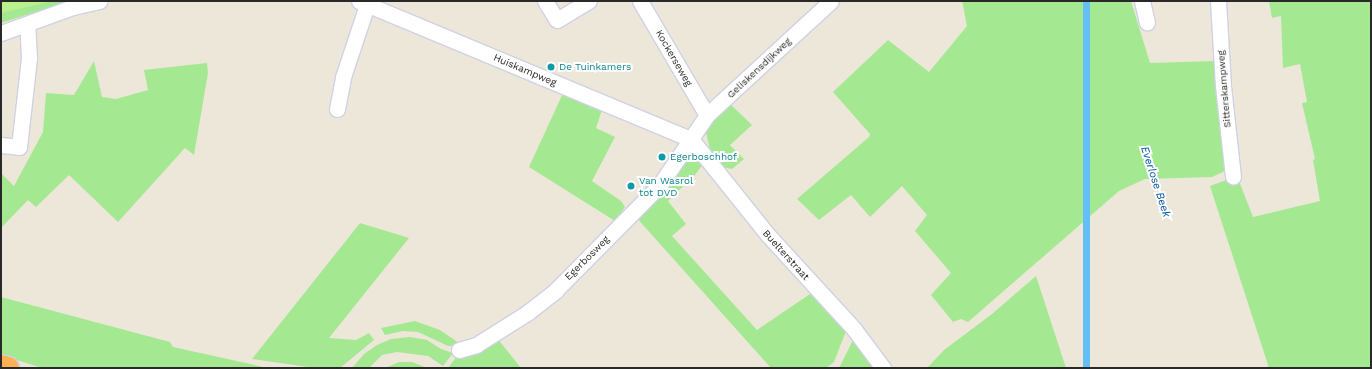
<!DOCTYPE html>
<style>
body{margin:0}
#map{position:relative;width:1372px;height:369px;overflow:hidden;background:#ede7da;font-family:"Work Sans",sans-serif}
div>[style]{position:absolute}
[style*='--x']{left:calc(var(--x)*1px);top:calc(var(--y)*1px);width:calc(var(--w)*1px);rotate:calc(var(--a)*1deg)}
.green>*{inset:0;background:#a5e892}
.pitch>*{inset:0;background:#bbf08d}
.water>*{inset:0;background:#65bff7;transform-origin:0 0}
.roads{filter:drop-shadow(1px 0 #cfd1e4) drop-shadow(-1px 0 #cfd1e4) drop-shadow(0 1px #cfd1e4) drop-shadow(0 -1px #cfd1e4)}
.minor>*{height:15px;margin:-7.5px;padding:0 7.5px;transform-origin:7.5px;border-radius:7.5px;background:#fff}
.highway>*{height:22px;margin:-11px;padding:0 11px;transform-origin:11px;border-radius:11px;background:#ffb153}
.dots>*{width:11px;height:11px;translate:-50% -50%;box-sizing:border-box;border:2px solid #fff;border-radius:50%}
span{translate:-50% -50%;white-space:nowrap;text-align:center;line-height:1.15;-webkit-text-stroke:4px #fff;paint-order:stroke}
.street-label{font-size:10px;color:#292929}
.culture-label{font-size:10px;color:#0d838f}
.left{translate:0 -50%;text-align:left}
.water-label{font-size:11px;color:#045aa3;font-style:italic}
.frame{position:absolute;inset:0;border:2px solid #292929;pointer-events:none}
</style>
<div id="map">
<div class="green">
<i style="clip-path:polygon(1px 1px,70px 1px,1px 23px)"></i>
<i style="clip-path:polygon(962px 1px,1131px 1px,1150px 63px,1215px 61px,1225px 171px,1212px 177px,1145px 179px,1119px 191px,968px 322px,961px 319px,953px 322px,931px 295px,951px 273px,915px 231px,927px 215px,902px 186px,870px 217px,851px 195px,819px 220px,797px 199px,869px 137px,870px 134px,833px 92px,888px 40px,929px 72px,967px 26px)"></i>
<i style="clip-path:polygon(1269px 1px,1371px 1px,1371px 368px,1269px 368px,1210px 186px,1237px 176px,1253px 217px,1320px 201px,1313px 160px,1315px 159px,1302px 103px,1307px 102px,1300px 64px,1283px 68px,1281px 16px,1272px 18px)"></i>
<i style="clip-path:polygon(94px 61px,102px 97px,116px 99px,148px 90px,144px 70px,207px 63px,208px 73px,194px 155px,185px 148px,118px 222px,69px 175px,36px 207px,28px 200px,1px 228px,1px 173px,14px 186px,43px 132px,46px 93px,74px 95px)"></i>
<i style="clip-path:polygon(564px 91px,602px 110px,596px 128px,615px 137px,592px 181px,621px 201px,625px 207px,615px 221px,529px 167px)"></i>
<i style="clip-path:polygon(728px 102px,752px 125px,730px 145px,744px 159px,732px 169px,717px 166px,710px 150px,705px 128px)"></i>
<i style="clip-path:polygon(688px 156px,693px 156px,703px 164px,695px 175px,668px 201px,686px 224px,672px 236px,757px 330px,813px 292px,846px 331px,834px 362px,826px 368px,771px 368px,635px 216px)"></i>
<i style="clip-path:polygon(360px 223px,409px 238px,329px 338px,356px 340px,369px 333px,374px 340px,340px 368px,315px 368px,252px 359px)"></i>
<i style="clip-path:polygon(1036px 276px,1066px 368px,927px 368px,944px 350px,992px 314px)"></i>
<i style="clip-path:polygon(1px 297px,170px 342px,173px 347px,268px 368px,42px 368px,1px 355px)"></i>
<i style="clip-path:polygon(415px 321px,440px 330px,462px 345px,448px 346px,418px 332px,403px 331px,385px 335px,381px 328px)"></i>
<i style="clip-path:polygon(410px 337px,427px 340px,441px 349px,453px 353px,443px 366px,428px 356px,397px 352px,382px 355px,369px 368px,352px 368px,364px 354px,377px 345px,391px 339px)"></i>
<i style="clip-path:polygon(497px 338px,521px 368px,448px 368px,460px 352px)"></i>
<i style="clip-path:polygon(853px 340px,876px 368px,839px 368px)"></i>
<i style="clip-path:polygon(399px 362px,412px 362px,427px 368px,385px 368px)"></i>
</div>
<div class="pitch">
<i style="clip-path:polygon(1px 1px,53px 1px,1px 13px)"></i>
</div>
<div class="water">
<i style="left:1083px;top:1px;width:7px;height:386px"></i>
</div>
<div class="roads">
<div class="minor">
<i style="--x:359;--y:1;--w:360;--a:22.6"></i>
<i style="--x:545;--y:1;--w:22;--a:58"></i>
<i style="--x:557;--y:20;--w:37;--a:-31"></i>
<i style="--x:640;--y:1;--w:132;--a:59.6"></i>
<i style="--x:1142;--y:1;--w:22;--a:77"></i>
<i style="--x:1218;--y:1;--w:85;--a:86.6"></i>
<i style="--x:1223;--y:86;--w:91;--a:83.7"></i>
<i style="--x:1;--y:33;--w:77;--a:-19.9"></i>
<i style="--x:73;--y:7;--w:27;--a:-13"></i>
<i style="--x:337;--y:109;--w:33;--a:-79"></i>
<i style="--x:343;--y:77;--w:76;--a:-71.6"></i>
<i style="--x:691;--y:139;--w:122;--a:51.3"></i>
<i style="--x:767;--y:234;--w:129;--a:47.5"></i>
<i style="--x:854;--y:329;--w:49;--a:53.4"></i>
<i style="--x:1;--y:145;--w:18;--a:6"></i>
<i style="--x:19;--y:147;--w:90;--a:-83.6"></i>
<i style="--x:29;--y:58;--w:34;--a:-93"></i>
<i style="--x:459;--y:350;--w:18;--a:-16"></i>
<i style="--x:476;--y:345;--w:60;--a:-32.1"></i>
<i style="--x:527;--y:313;--w:37;--a:-38"></i>
<i style="--x:556;--y:290;--w:146;--a:-45.3"></i>
<i style="--x:659;--y:186;--w:86;--a:-55.9"></i>
<i style="--x:707;--y:115;--w:168;--a:-42.6"></i>
</div>
<div class="highway">
<i style="--x:1;--y:366;--w:7;--a:16"></i>
</div>
</div>
<div class="dots">
<i style="left:551px;top:67px;background:#0f9aa8"></i>
<i style="left:662px;top:157px;background:#0f9aa8"></i>
<i style="left:631px;top:186px;background:#0f9aa8"></i>
</div>
<div class="street-label">
<span style="left:674px;top:58px;rotate:60deg">Kockerseweg</span>
<span style="left:759px;top:68px;rotate:-43deg">Geliskensdijkweg</span>
<span style="left:525px;top:70px;rotate:23deg">Huiskampweg</span>
<span style="left:1224px;top:89px;rotate:-95deg">Sitterskampweg</span>
<span style="left:786px;top:255px;rotate:48deg">Buelterstraat</span>
<span style="left:587px;top:258px;rotate:-45deg">Egerbosweg</span>
</div>
<div class="culture-label">
<span class="left" style="left:559px;top:67px">De Tuinkamers</span>
<span class="left" style="left:670px;top:157px">Egerboschhof</span>
<span class="left" style="left:639px;top:186px">Van Wasrol<br>tot DVD</span>
</div>
<div class="water-label">
<span style="left:1155px;top:182px;rotate:72deg">Everlose Beek</span>
</div>
<div class="frame"></div>
</div>
